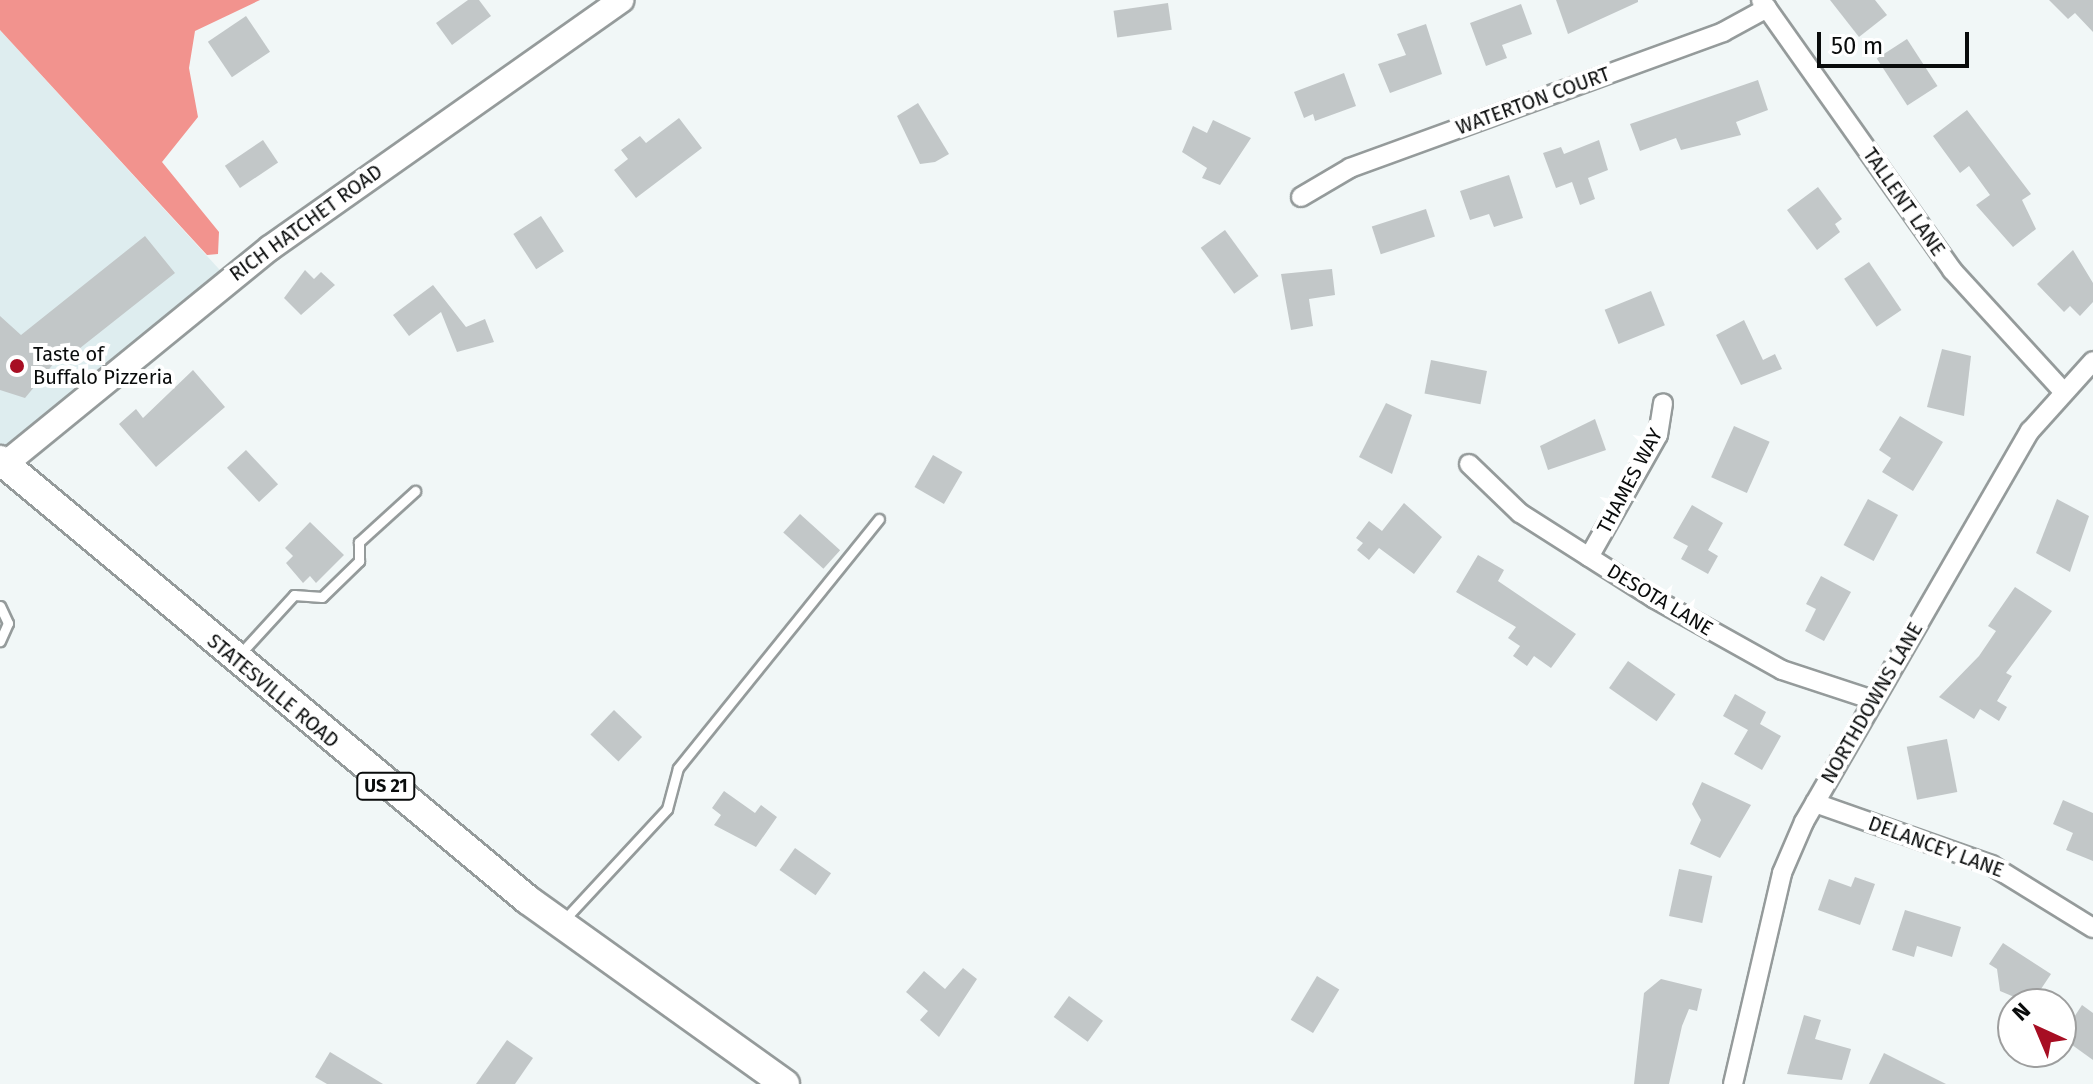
<!DOCTYPE html>
<style>
body{margin:0}
#map{position:relative;width:2093px;height:1084px;overflow:hidden;background:#f1f7f7;font-family:"Fira Sans",sans-serif}
div>[style]{position:absolute}
[style*='--x']{left:calc(var(--x)*1px);top:calc(var(--y)*1px);width:calc(var(--w)*1px);rotate:calc(var(--a)*1deg)}
.built>*{inset:0;background:#deedef}
.forest>*{inset:0;background:#f2938e}
.building>*{inset:0;background:#c2c7c8;transform-origin:0 0}
.roads{filter:drop-shadow(2px 0 #959b9b) drop-shadow(-2px 0 #959b9b) drop-shadow(0 2px #959b9b) drop-shadow(0 -2px #959b9b)}
.lane>*{height:9px;margin:-4.5px;padding:0 4.5px;transform-origin:4.5px;border-radius:4.5px;background:#fff}
.street>*{height:18px;margin:-9px;padding:0 9px;transform-origin:9px;border-radius:9px;background:#fff}
.secondary>*{height:24px;margin:-12px;padding:0 12px;transform-origin:12px;border-radius:12px;background:#fff}
.primary>*{height:28px;margin:-14px;padding:0 14px;transform-origin:14px;border-radius:14px;background:#fff}
.dots>*{width:22px;height:22px;translate:-50% -50%;box-sizing:border-box;border:4px solid #fff;border-radius:50%}
span{translate:-50% -50%;white-space:nowrap;text-align:center;line-height:1.15;-webkit-text-stroke:8px #fff;paint-order:stroke}
.shield-label span{padding:2px 6px;background:#fff;border:2px solid;border-radius:6px;-webkit-text-stroke-width:0}
.shield-label{font-size:18px;color:#0a0c0c;font-weight:700}
.street-label{font-size:20px;color:#0a0c0c}
.poi-label{font-size:20px;color:#0a0c0c}
.left{translate:0 -50%;text-align:left}
.north{position:absolute;left:1997px;top:988px;width:80px;height:80px;box-sizing:border-box;background:#fff;border:2px solid #9d9e9e;border-radius:50%;rotate:316deg;font-size:22px;font-weight:700;line-height:32px;text-align:center;color:#0a0c0c}
.north::after{content:'';display:block;margin:auto;width:28px;height:36px;background:#a70e23;clip-path:polygon(50% 0,100% 100%,50% 72%,0 100%)}
.scale{position:absolute;left:1817px;top:32px;width:152px;height:36px;box-sizing:border-box;border:4px solid #0a0c0c;border-top:0;padding-left:10px;font-size:24px;line-height:28px;white-space:nowrap;color:#0a0c0c;-webkit-text-stroke:6px #fff;paint-order:stroke}
</style>
<div id="map">
<div class="built">
<i style="clip-path:polygon(0 30px,229px 280px,0 466px)"></i>
</div>
<div class="forest">
<i style="clip-path:polygon(0 0,260px 0,195px 31px,189px 68px,198px 117px,162px 162px,219px 232px,218px 254px,207px 255px,0 30px)"></i>
</div>
<div class="building">
<i style="clip-path:polygon(468px 0,479px 0,491px 16px,452px 45px,436px 23px)"></i>
<i style="clip-path:polygon(1556px 0,1638px 0,1638px 2px,1568px 34px)"></i>
<i style="clip-path:polygon(1830px 0,1875px 0,1887px 15px,1859px 37px)"></i>
<i style="clip-path:polygon(2049px 0,2093px 0,2093px 32px,2075px 13px,2068px 19px)"></i>
<i style="left:1168px;top:3px;width:27px;height:55px;rotate:82deg"></i>
<i style="clip-path:polygon(1521px 4px,1532px 34px,1502px 45px,1507px 58px,1486px 66px,1470px 23px)"></i>
<i style="left:246px;top:16px;width:43px;height:46px;rotate:56deg"></i>
<i style="clip-path:polygon(1426px 24px,1442px 74px,1390px 93px,1378px 64px,1406px 55px,1397px 34px)"></i>
<i style="left:1907px;top:39px;width:56px;height:36px;rotate:57deg"></i>
<i style="clip-path:polygon(1344px 73px,1356px 106px,1315px 121px,1313px 114px,1304px 118px,1294px 92px)"></i>
<i style="clip-path:polygon(1758px 80px,1768px 110px,1736px 122px,1741px 135px,1681px 150px,1676px 138px,1640px 151px,1630px 124px)"></i>
<i style="clip-path:polygon(918px 103px,949px 154px,935px 162px,920px 164px,897px 116px)"></i>
<i style="clip-path:polygon(1967px 110px,2031px 194px,2022px 200px,2036px 229px,2013px 247px,1976px 205px,1990px 195px,1969px 166px,1960px 173px,1933px 136px)"></i>
<i style="clip-path:polygon(679px 118px,702px 148px,636px 198px,614px 170px,628px 159px,621px 150px,640px 136px,646px 143px)"></i>
<i style="clip-path:polygon(1213px 120px,1251px 138px,1220px 185px,1202px 178px,1207px 168px,1182px 152px,1193px 126px,1207px 133px)"></i>
<i style="left:263px;top:140px;width:27px;height:46px;rotate:56deg"></i>
<i style="clip-path:polygon(1599px 140px,1608px 170px,1588px 178px,1595px 199px,1580px 205px,1572px 182px,1556px 188px,1543px 153px,1561px 147px,1564px 154px)"></i>
<i style="clip-path:polygon(1509px 175px,1523px 218px,1494px 227px,1489px 214px,1470px 220px,1460px 191px)"></i>
<i style="clip-path:polygon(1818px 187px,1842px 219px,1835px 224px,1840px 232px,1817px 250px,1787px 210px)"></i>
<i style="left:1426px;top:209px;width:29px;height:57px;rotate:72deg"></i>
<i style="left:541px;top:216px;width:42px;height:33px;rotate:57deg"></i>
<i style="left:1225px;top:230px;width:57px;height:30px;rotate:54deg"></i>
<i style="clip-path:polygon(145px 236px,175px 273px,70px 356px,65px 350px,25px 398px,0 390px,0 316px,21px 335px)"></i>
<i style="clip-path:polygon(2073px 250px,2093px 283px,2093px 302px,2080px 316px,2070px 306px,2064px 312px,2037px 284px)"></i>
<i style="left:1869px;top:262px;width:58px;height:30px;rotate:56deg"></i>
<i style="clip-path:polygon(1332px 269px,1335px 295px,1309px 299px,1313px 326px,1291px 330px,1281px 274px)"></i>
<i style="clip-path:polygon(305px 270px,314px 279px,321px 272px,335px 285px,301px 315px,284px 298px)"></i>
<i style="clip-path:polygon(433px 285px,466px 327px,485px 319px,494px 342px,457px 352px,441px 312px,409px 336px,393px 315px)"></i>
<i style="left:1651px;top:291px;width:37px;height:50px;rotate:68deg"></i>
<i style="clip-path:polygon(1744px 320px,1763px 360px,1775px 354px,1782px 369px,1741px 385px,1716px 335px)"></i>
<i style="clip-path:polygon(1942px 349px,1971px 356px,1964px 416px,1927px 407px)"></i>
<i style="left:1431px;top:360px;width:57px;height:34px;rotate:11deg"></i>
<i style="clip-path:polygon(193px 370px,225px 407px,156px 467px,119px 424px,136px 409px,143px 418px)"></i>
<i style="clip-path:polygon(1386px 403px,1412px 415px,1392px 474px,1359px 457px)"></i>
<i style="clip-path:polygon(1900px 416px,1943px 442px,1913px 491px,1882px 472px,1891px 458px,1879px 450px)"></i>
<i style="clip-path:polygon(1595px 419px,1606px 450px,1548px 470px,1540px 446px)"></i>
<i style="left:1734px;top:426px;width:39px;height:56px;rotate:24deg"></i>
<i style="left:246px;top:450px;width:47px;height:26px;rotate:47deg"></i>
<i style="left:933px;top:455px;width:34px;height:37px;rotate:30deg"></i>
<i style="left:1868px;top:499px;width:34px;height:52px;rotate:28deg"></i>
<i style="clip-path:polygon(2057px 499px,2089px 516px,2070px 572px,2036px 553px)"></i>
<i style="clip-path:polygon(1404px 503px,1442px 537px,1414px 574px,1379px 548px,1369px 560px,1357px 550px,1363px 543px,1356px 538px,1369px 521px,1382px 531px)"></i>
<i style="clip-path:polygon(1692px 505px,1723px 523px,1708px 550px,1718px 556px,1708px 574px,1681px 559px,1688px 546px,1673px 538px)"></i>
<i style="left:800px;top:514px;width:54px;height:25px;rotate:42deg"></i>
<i style="clip-path:polygon(310px 522px,344px 555px,316px 583px,310px 576px,303px 583px,286px 563px,293px 556px,285px 548px)"></i>
<i style="clip-path:polygon(1478px 555px,1504px 570px,1498px 581px,1576px 634px,1551px 668px,1534px 656px,1527px 666px,1513px 656px,1520px 646px,1508px 638px,1516px 627px,1456px 592px)"></i>
<i style="clip-path:polygon(1821px 576px,1851px 592px,1824px 641px,1805px 631px,1816px 609px,1806px 604px)"></i>
<i style="clip-path:polygon(2015px 587px,2052px 611px,2006px 673px,2012px 676px,1997px 701px,2007px 707px,1999px 721px,1980px 709px,1974px 719px,1939px 697px,1979px 656px,1996px 631px,1988px 626px)"></i>
<i style="left:1628px;top:661px;width:58px;height:33px;rotate:35deg"></i>
<i style="clip-path:polygon(1735px 694px,1766px 712px,1760px 724px,1781px 736px,1762px 770px,1734px 754px,1748px 730px,1723px 716px)"></i>
<i style="left:614px;top:710px;width:39px;height:34px;rotate:44deg"></i>
<i style="left:1947px;top:739px;width:54px;height:41px;rotate:79deg"></i>
<i style="clip-path:polygon(1702px 782px,1751px 805px,1720px 858px,1690px 844px,1701px 820px,1692px 804px)"></i>
<i style="clip-path:polygon(724px 791px,755px 813px,761px 805px,777px 817px,756px 847px,714px 825px,721px 815px,712px 808px)"></i>
<i style="clip-path:polygon(2063px 800px,2093px 813px,2093px 861px,2066px 850px,2073px 833px,2053px 824px)"></i>
<i style="left:795px;top:848px;width:44px;height:27px;rotate:35deg"></i>
<i style="left:1679px;top:869px;width:34px;height:48px;rotate:12deg"></i>
<i style="clip-path:polygon(1855px 877px,1875px 884px,1860px 925px,1818px 910px,1829px 879px,1851px 887px)"></i>
<i style="clip-path:polygon(1905px 910px,1961px 927px,1952px 957px,1917px 946px,1914px 957px,1892px 950px)"></i>
<i style="clip-path:polygon(2003px 943px,2051px 974px,2031px 1004px,2000px 991px,1997px 969px,1989px 964px)"></i>
<i style="clip-path:polygon(963px 968px,977px 979px,939px 1037px,920px 1020px,928px 1011px,906px 992px,924px 971px,945px 989px)"></i>
<i style="left:1317px;top:976px;width:26px;height:51px;rotate:31deg"></i>
<i style="clip-path:polygon(1661px 979px,1702px 989px,1697px 1011px,1689px 1009px,1682px 1026px,1669px 1084px,1634px 1084px,1644px 993px)"></i>
<i style="left:1069px;top:996px;width:42px;height:26px;rotate:36deg"></i>
<i style="clip-path:polygon(2082px 1005px,2093px 1013px,2093px 1060px,2061px 1037px)"></i>
<i style="clip-path:polygon(1804px 1015px,1821px 1020px,1815px 1039px,1851px 1049px,1842px 1080px,1787px 1074px)"></i>
<i style="clip-path:polygon(507px 1040px,533px 1058px,515px 1084px,476px 1084px)"></i>
<i style="clip-path:polygon(330px 1052px,383px 1084px,327px 1084px,315px 1077px)"></i>
<i style="clip-path:polygon(1884px 1053px,1946px 1084px,1869px 1084px)"></i>
</div>
<div class="roads">
<div class="lane">
<i style="--x:0;--y:606;--w:19;--a:65"></i>
<i style="--x:8;--y:623;--w:20;--a:114"></i>
<i style="--x:240;--y:654;--w:80;--a:-47.5"></i>
<i style="--x:294;--y:595;--w:28;--a:4"></i>
<i style="--x:322;--y:597;--w:52;--a:-44.2"></i>
<i style="--x:359;--y:561;--w:19;--a:-90"></i>
<i style="--x:359;--y:542;--w:76;--a:-42.3"></i>
<i style="--x:563;--y:921;--w:153;--a:-47.1"></i>
<i style="--x:667;--y:809;--w:42;--a:-75"></i>
<i style="--x:678;--y:768;--w:320;--a:-51.1"></i>
</div>
<div class="street">
<i style="--x:1761;--y:0;--w:331;--a:54.7"></i>
<i style="--x:1952;--y:270;--w:163;--a:47.5"></i>
<i style="--x:1301;--y:197;--w:57;--a:-30.6"></i>
<i style="--x:1350;--y:168;--w:397;--a:-20"></i>
<i style="--x:1723;--y:32;--w:50;--a:-28.6"></i>
<i style="--x:1469;--y:464;--w:71;--a:43.9"></i>
<i style="--x:1520;--y:513;--w:160;--a:32.5"></i>
<i style="--x:1655;--y:599;--w:145;--a:29.2"></i>
<i style="--x:1782;--y:670;--w:96;--a:18.2"></i>
<i style="--x:1589;--y:557;--w:140;--a:-60.5"></i>
<i style="--x:1658;--y:435;--w:32;--a:-81"></i>
<i style="--x:1815;--y:803;--w:187;--a:19.4"></i>
<i style="--x:1991;--y:865;--w:120;--a:31.7"></i>
<i style="--x:1733;--y:1084;--w:217;--a:-76.9"></i>
<i style="--x:1782;--y:873;--w:56;--a:-66.7"></i>
<i style="--x:1804;--y:822;--w:452;--a:-60"></i>
<i style="--x:2030;--y:431;--w:94;--a:-48"></i>
</div>
<div class="secondary">
<i style="--x:5;--y:464;--w:342;--a:-39.2"></i>
<i style="--x:270;--y:248;--w:430;--a:-35.2"></i>
</div>
<div class="primary">
<i style="--x:0;--y:460;--w:687;--a:39.81"></i>
<i style="--x:528;--y:900;--w:316;--a:35.6"></i>
</div>
</div>
<div class="dots">
<i style="left:17px;top:366px;background:#a70e23"></i>
</div>
<div class="shield-label">
<span style="left:386px;top:786px">US 21</span>
</div>
<div class="street-label">
<span style="left:1533px;top:101px;rotate:-20deg">WATERTON COURT</span>
<span style="left:1904px;top:202px;rotate:55deg">TALLENT LANE</span>
<span style="left:306px;top:223px;rotate:-36deg">RICH HATCHET ROAD</span>
<span style="left:1630px;top:481px;rotate:-62deg">THAMES WAY</span>
<span style="left:1660px;top:600px;rotate:31deg">DESOTA LANE</span>
<span style="left:273px;top:691px;rotate:40deg">STATESVILLE ROAD</span>
<span style="left:1872px;top:703px;rotate:-60deg">NORTHDOWNS LANE</span>
<span style="left:1936px;top:847px;rotate:20deg">DELANCEY LANE</span>
</div>
<div class="poi-label">
<span class="left" style="left:33px;top:366px">Taste of<br>Buffalo Pizzeria</span>
</div>
<div class="north">N</div>
<div class="scale">50 m</div>
</div>
